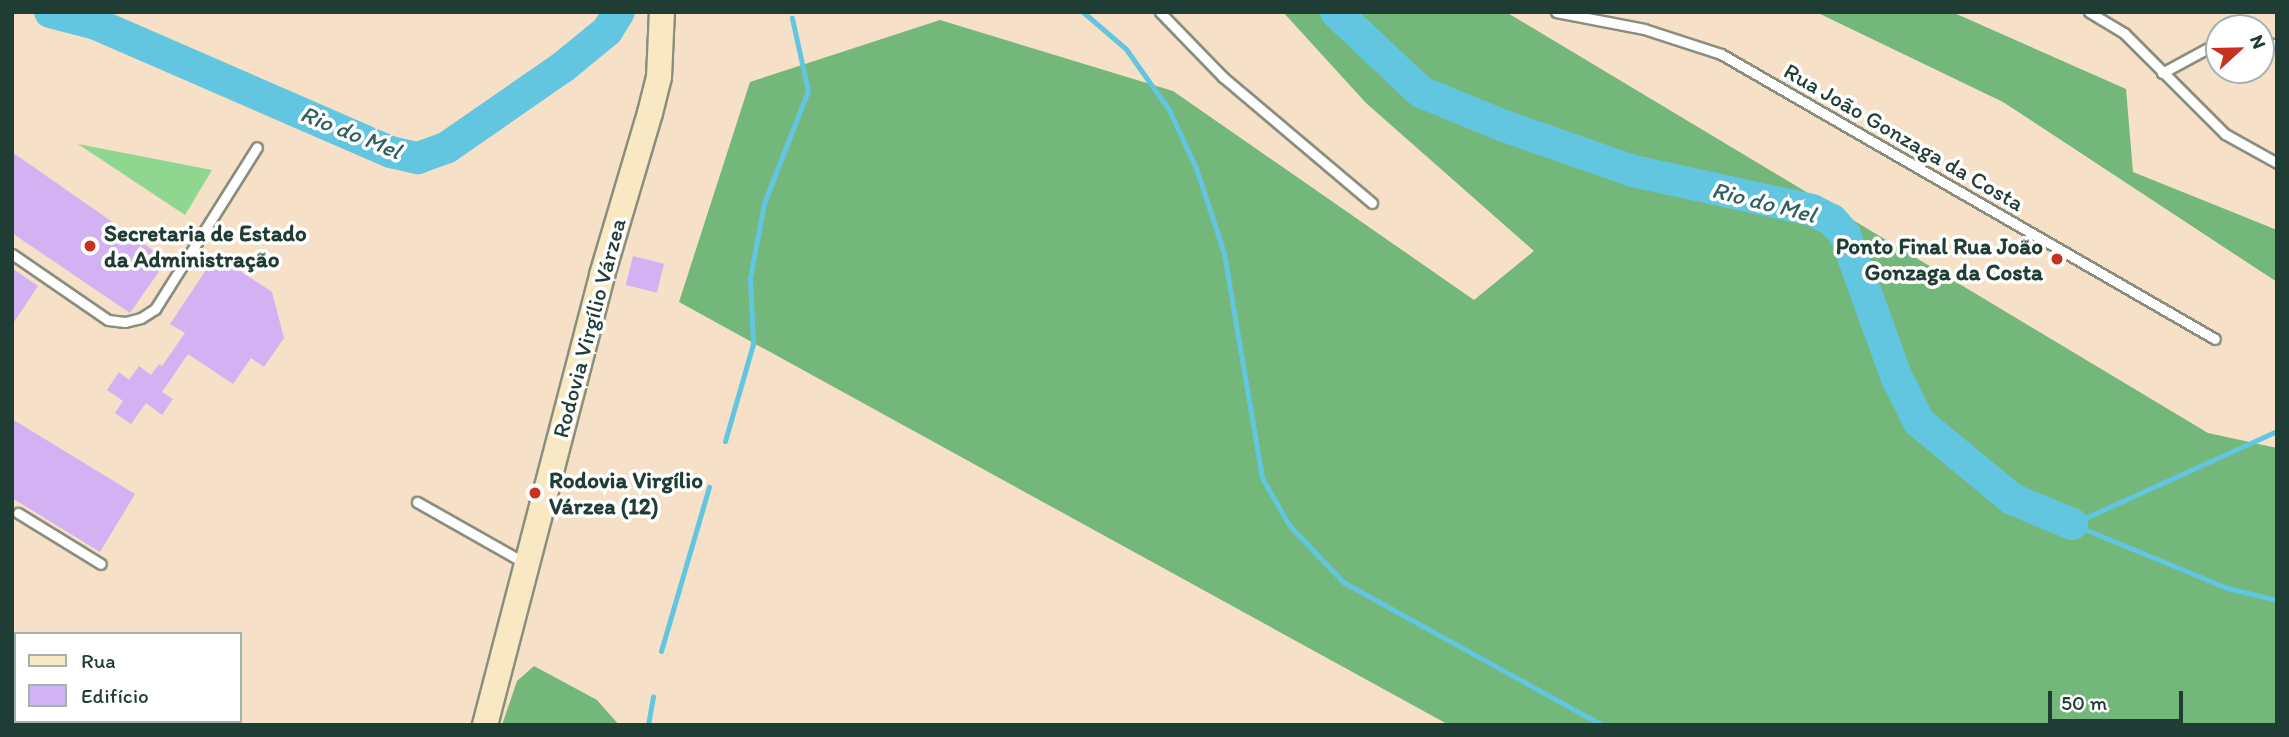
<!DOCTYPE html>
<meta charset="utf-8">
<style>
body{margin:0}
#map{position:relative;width:2289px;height:737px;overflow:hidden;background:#f6e0c7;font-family:Itim,sans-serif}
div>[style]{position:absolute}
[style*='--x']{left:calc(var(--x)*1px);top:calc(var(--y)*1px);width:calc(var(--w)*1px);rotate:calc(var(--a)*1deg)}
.green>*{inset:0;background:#8fd691}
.forest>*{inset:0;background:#73b77b}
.stream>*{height:5px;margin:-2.5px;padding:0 2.5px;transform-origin:2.5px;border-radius:2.5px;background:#62c6e0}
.river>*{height:32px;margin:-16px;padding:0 16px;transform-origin:16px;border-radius:16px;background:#62c6e0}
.building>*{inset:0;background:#d2b2f2;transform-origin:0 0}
.roads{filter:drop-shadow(2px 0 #8a8e7e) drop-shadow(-2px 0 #8a8e7e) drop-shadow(0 2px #8a8e7e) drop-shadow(0 -2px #8a8e7e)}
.lane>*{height:9px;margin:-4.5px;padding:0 4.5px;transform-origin:4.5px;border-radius:4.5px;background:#fff}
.secondary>*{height:24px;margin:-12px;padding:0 12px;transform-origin:12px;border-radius:12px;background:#f8e8c3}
.dots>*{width:19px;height:19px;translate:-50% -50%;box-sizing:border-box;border:4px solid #fff;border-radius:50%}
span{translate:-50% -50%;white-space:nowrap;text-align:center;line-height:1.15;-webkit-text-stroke:7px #fff;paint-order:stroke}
.street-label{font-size:23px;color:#1f3d34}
.poi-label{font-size:23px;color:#1f3d34;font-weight:700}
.left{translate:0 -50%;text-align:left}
.right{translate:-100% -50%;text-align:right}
.water-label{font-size:24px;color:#305f5f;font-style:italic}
.frame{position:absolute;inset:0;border:14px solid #1f3d34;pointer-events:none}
.legend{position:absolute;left:14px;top:632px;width:228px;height:91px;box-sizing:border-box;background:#fff;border:2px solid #a5b1ae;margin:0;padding:9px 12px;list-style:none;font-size:21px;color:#1f3d34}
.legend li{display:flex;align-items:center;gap:14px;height:35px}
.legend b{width:35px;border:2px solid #a5b1ae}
.north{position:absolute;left:2205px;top:14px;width:70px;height:70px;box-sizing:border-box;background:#fff;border:2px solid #a5b1ae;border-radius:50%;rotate:68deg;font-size:19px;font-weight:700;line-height:28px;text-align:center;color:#1f3d34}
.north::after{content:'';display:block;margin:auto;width:24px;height:32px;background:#c8321e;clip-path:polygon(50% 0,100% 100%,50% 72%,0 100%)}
.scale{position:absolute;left:2048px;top:691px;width:135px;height:32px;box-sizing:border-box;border:4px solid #1f3d34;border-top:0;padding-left:9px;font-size:21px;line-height:24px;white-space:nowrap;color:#1f3d34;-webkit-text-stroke:5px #fff;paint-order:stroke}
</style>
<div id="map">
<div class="green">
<i style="clip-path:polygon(78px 144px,212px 170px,185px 215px)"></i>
</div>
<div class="forest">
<i style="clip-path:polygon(1283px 12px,1506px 12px,2208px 433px,2277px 448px,2277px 725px,1449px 725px,679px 302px,750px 82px,940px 20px,1173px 91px,1474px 300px,1534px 251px,1366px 103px)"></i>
<i style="clip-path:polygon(1816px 12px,1952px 12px,2126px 89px,2133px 172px,2277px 230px,2277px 282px,2003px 102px)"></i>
<i style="clip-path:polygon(534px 666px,597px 700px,619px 725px,502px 725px,517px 681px)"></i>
</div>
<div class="stream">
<i style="--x:1083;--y:12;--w:57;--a:40.7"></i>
<i style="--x:1126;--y:49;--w:75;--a:54.8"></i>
<i style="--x:1169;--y:110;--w:64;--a:65"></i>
<i style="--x:1196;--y:168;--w:89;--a:71.8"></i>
<i style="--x:1224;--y:253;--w:228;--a:80.4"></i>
<i style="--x:1262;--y:478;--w:54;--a:60.1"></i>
<i style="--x:1289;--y:525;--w:79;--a:46.5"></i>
<i style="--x:1343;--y:582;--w:296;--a:28.9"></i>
<i style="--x:725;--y:441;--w:101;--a:-73.9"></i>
<i style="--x:753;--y:344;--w:66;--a:-92.6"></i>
<i style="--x:750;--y:278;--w:76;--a:-79.4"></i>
<i style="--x:764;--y:203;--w:120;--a:-68.6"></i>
<i style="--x:808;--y:91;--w:75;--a:-102.4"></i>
<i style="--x:2072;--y:524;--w:225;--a:-24.4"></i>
<i style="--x:2072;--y:524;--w:168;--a:22.4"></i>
<i style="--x:2227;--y:588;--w:51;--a:13.5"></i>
<i style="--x:661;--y:651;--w:171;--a:-73.7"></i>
<i style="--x:648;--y:725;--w:29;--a:-80"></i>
</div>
<div class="river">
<i style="--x:50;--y:12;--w:48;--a:14.6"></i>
<i style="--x:96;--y:24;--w:322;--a:23.5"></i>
<i style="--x:391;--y:152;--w:28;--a:13"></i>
<i style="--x:418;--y:158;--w:30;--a:-20"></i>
<i style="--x:446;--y:148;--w:142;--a:-34.7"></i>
<i style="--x:563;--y:67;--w:57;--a:-39.3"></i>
<i style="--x:607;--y:31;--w:22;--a:-58"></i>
<i style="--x:1336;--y:12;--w:117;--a:43.3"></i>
<i style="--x:1421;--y:92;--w:90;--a:22.3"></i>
<i style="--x:1504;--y:126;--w:137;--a:19.2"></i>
<i style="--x:1633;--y:171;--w:183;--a:12.3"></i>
<i style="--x:1812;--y:210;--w:22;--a:27"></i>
<i style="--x:1832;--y:220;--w:20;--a:49"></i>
<i style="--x:1845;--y:235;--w:150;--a:70.1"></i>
<i style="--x:1896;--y:376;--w:51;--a:63.4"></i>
<i style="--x:1919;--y:422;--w:121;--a:39.6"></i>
<i style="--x:2012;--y:499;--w:65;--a:22.6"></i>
</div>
<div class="building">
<i style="clip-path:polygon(12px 152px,167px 260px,130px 313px,12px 233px)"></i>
<i style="clip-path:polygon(216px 255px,272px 292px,284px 338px,264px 367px,251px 358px,233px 384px,188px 354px,162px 392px,173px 399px,162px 415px,146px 403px,131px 424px,115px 413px,123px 401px,107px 390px,119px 372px,129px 380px,139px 366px,151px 375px,159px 364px,162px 366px,185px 333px,170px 324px)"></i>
<i style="left:633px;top:256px;width:32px;height:30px;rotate:14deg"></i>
<i style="clip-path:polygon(12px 268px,38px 286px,12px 325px)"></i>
<i style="clip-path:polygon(12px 419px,135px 494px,100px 552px,12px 498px)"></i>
</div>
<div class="roads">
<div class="lane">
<i style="--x:1160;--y:12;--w:91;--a:45.9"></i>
<i style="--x:1223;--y:77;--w:195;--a:40.2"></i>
<i style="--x:1556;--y:12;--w:90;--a:10.9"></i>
<i style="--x:1644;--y:29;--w:81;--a:18"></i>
<i style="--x:1721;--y:54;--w:570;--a:29.98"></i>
<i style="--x:2089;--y:12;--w:41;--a:31"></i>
<i style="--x:2124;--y:33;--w:143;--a:45"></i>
<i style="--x:2225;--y:134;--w:60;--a:29.1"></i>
<i style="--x:2261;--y:41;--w:16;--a:14"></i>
<i style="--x:2162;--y:73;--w:65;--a:-28.5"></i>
<i style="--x:12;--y:254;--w:116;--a:34.5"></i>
<i style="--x:108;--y:320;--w:17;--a:7"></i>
<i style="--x:125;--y:322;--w:16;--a:-14"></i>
<i style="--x:141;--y:318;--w:17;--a:-33"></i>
<i style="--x:155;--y:309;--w:191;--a:-57.8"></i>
<i style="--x:417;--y:502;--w:124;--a:29.5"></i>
<i style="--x:18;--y:513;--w:97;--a:31.6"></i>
</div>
<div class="secondary">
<i style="--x:485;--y:725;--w:465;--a:-75.4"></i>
<i style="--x:602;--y:275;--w:169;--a:-73.5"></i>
<i style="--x:650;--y:113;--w:37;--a:-76"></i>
<i style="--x:659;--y:77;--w:65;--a:-87.4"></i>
</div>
</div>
<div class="dots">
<i style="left:90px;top:246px;background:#c8321e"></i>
<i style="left:2057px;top:259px;background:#c8321e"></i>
<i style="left:535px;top:493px;background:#c8321e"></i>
</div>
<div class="street-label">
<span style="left:1904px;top:137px;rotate:30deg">Rua João Gonzaga da Costa</span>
<span style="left:589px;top:328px;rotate:-75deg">Rodovia Virgílio Várzea</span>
</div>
<div class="poi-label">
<span class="left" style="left:104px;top:246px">Secretaria de Estado<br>da Administração</span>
<span class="right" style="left:2043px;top:259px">Ponto Final Rua João<br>Gonzaga da Costa</span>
<span class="left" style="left:549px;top:493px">Rodovia Virgílio<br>Várzea (12)</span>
</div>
<div class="water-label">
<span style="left:351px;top:132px;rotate:22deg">Rio do Mel</span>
<span style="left:1764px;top:202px;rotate:14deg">Rio do Mel</span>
</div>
<div class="frame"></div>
<ul class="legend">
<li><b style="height:9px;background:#f8e8c3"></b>Rua</li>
<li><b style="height:19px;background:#d2b2f2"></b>Edifício</li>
</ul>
<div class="north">N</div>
<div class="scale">50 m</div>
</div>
